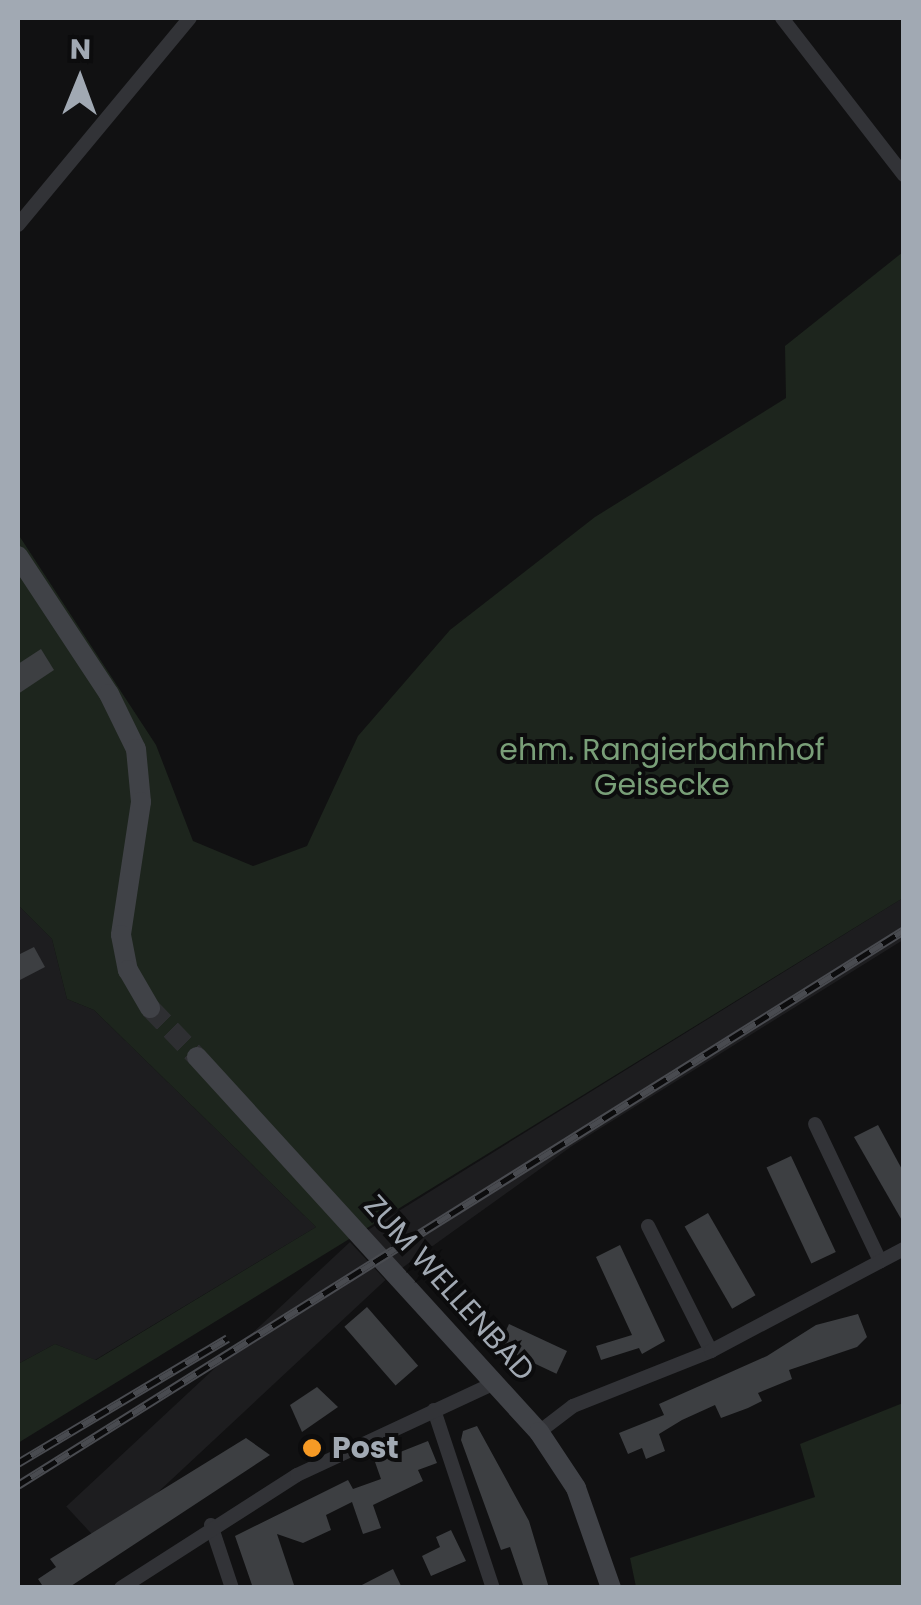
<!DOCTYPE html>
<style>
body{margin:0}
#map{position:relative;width:921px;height:1605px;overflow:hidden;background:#111112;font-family:Poppins,sans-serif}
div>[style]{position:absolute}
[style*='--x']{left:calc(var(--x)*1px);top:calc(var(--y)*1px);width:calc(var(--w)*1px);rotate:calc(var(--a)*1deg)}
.built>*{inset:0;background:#1d1d1f;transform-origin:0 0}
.green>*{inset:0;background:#1d251d}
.building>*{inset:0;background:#3d3f42;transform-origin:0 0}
.secondary-tunnel>*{height:20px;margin-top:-10px;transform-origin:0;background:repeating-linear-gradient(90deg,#2e2f32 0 20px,transparent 0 30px)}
.minor>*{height:14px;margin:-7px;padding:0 7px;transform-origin:7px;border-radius:7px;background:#323337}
.secondary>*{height:20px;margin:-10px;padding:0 10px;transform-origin:10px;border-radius:10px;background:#404247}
.rail>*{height:9px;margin-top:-4.5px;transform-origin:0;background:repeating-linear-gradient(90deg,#0c0c0d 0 15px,#494b50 0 30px);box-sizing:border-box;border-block:2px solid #494b50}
.dots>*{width:28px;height:28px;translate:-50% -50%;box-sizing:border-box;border:5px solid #0c0c0d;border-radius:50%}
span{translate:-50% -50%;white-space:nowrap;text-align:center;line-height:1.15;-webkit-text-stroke:8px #0c0c0d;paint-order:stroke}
.park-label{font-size:30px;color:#799f78}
.street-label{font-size:30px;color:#a1a9b3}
.poi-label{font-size:30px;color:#a1a9b3;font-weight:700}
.left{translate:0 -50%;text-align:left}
.frame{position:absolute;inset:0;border:20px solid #a1a9b3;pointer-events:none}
.north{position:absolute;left:30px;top:30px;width:100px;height:100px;-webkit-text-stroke:8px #0c0c0d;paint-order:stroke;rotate:1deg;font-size:28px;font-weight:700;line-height:40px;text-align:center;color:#a1a9b3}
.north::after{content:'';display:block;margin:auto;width:35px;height:45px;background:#a1a9b3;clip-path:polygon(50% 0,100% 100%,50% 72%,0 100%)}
</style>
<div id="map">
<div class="built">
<i style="clip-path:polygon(903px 898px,903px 940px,572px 1146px,402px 1268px,368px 1230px)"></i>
<i style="clip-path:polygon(18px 905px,52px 939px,67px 999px,94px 1010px,316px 1227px,95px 1360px,55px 1344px,18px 1364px)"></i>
<i style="left:350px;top:1242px;width:52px;height:388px;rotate:47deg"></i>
</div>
<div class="green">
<i style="clip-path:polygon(903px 252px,903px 898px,18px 1443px,18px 1364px,55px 1344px,96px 1360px,316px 1227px,94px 1010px,67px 999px,52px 939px,18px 905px,18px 534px,156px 745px,193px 841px,253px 866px,307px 846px,358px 736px,450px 630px,595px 517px,786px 398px,785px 346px)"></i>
<i style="clip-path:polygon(903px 1403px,903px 1587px,636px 1587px,630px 1558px,815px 1497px,800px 1444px)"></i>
</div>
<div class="building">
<i style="clip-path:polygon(41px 649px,54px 670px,18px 694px,18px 664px)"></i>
<i style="clip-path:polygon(34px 947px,45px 967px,18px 981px,18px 955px)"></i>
<i style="clip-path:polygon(878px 1125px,904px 1173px,904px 1224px,854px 1137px)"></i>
<i style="left:791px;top:1156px;width:106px;height:27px;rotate:65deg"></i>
<i style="left:708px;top:1213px;width:95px;height:27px;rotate:60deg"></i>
<i style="clip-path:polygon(620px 1245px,665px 1341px,642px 1354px,639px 1348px,601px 1360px,596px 1346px,632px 1335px,596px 1257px)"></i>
<i style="left:367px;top:1307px;width:78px;height:30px;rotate:49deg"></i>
<i style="clip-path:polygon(858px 1314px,867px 1337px,857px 1347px,789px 1370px,792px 1379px,758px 1393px,762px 1401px,748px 1408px,721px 1418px,715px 1405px,682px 1420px,659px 1434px,665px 1451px,646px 1459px,642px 1448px,628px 1454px,619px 1433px,664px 1415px,659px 1404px,767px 1356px,816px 1325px)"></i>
<i style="left:509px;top:1324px;width:64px;height:25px;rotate:25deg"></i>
<i style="clip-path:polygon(317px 1387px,338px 1407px,302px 1432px,290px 1405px)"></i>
<i style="clip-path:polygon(477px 1426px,529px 1521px,549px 1588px,524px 1588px,510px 1547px,501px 1550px,461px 1440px,463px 1431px)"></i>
<i style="clip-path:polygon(246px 1438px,270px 1455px,68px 1588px,44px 1588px,38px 1579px,56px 1567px,50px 1559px)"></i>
<i style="clip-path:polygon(428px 1441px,437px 1463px,418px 1470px,423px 1481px,373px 1505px,381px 1528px,363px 1534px,352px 1502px,326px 1515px,331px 1530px,303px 1543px,277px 1534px,295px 1588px,253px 1588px,235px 1536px,348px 1480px,353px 1489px,381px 1479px,375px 1462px)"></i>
<i style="clip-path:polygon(451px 1530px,466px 1561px,431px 1576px,422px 1556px,440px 1547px,436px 1537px)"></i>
<i style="clip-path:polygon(393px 1569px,402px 1588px,356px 1588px)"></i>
</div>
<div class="secondary-tunnel">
<i style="--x:150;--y:1008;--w:68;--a:46.2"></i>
</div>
<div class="minor">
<i style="--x:782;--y:18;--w:199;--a:52.2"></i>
<i style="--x:18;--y:225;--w:269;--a:-50.3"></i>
<i style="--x:815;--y:1124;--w:152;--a:64.6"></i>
<i style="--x:648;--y:1226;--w:140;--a:63.3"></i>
<i style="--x:434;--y:1410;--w:188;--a:71.7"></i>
<i style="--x:539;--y:1432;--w:43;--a:-37.4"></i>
<i style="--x:573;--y:1406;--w:149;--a:-21.7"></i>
<i style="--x:711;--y:1351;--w:218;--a:-27.9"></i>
<i style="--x:211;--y:1525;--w:66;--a:71.6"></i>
<i style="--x:121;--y:1588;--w:209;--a:-32.7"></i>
<i style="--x:297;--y:1475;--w:217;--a:-25"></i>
</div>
<div class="secondary">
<i style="--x:18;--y:556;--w:165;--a:56.6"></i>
<i style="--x:109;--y:694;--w:61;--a:63.9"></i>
<i style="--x:136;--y:749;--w:53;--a:84.6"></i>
<i style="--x:141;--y:802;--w:134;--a:98.6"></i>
<i style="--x:121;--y:935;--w:36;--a:79"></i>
<i style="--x:128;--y:970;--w:44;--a:59.9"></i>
<i style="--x:197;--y:1057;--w:508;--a:47.64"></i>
<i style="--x:539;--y:1432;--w:67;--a:56.5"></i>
<i style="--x:576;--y:1488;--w:106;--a:70.7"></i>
</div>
<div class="rail">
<i style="--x:18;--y:1463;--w:244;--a:-30.8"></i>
<i style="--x:18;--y:1485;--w:1045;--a:-32.06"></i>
</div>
<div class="dots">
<i style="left:312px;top:1448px;background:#f69a25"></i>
</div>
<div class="park-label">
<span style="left:662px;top:767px">ehm. Rangierbahnhof<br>Geisecke</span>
</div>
<div class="street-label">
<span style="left:449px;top:1288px;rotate:48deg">ZUM WELLENBAD</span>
</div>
<div class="poi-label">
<span class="left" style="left:332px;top:1448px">Post</span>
</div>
<div class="frame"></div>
<div class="north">N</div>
</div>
